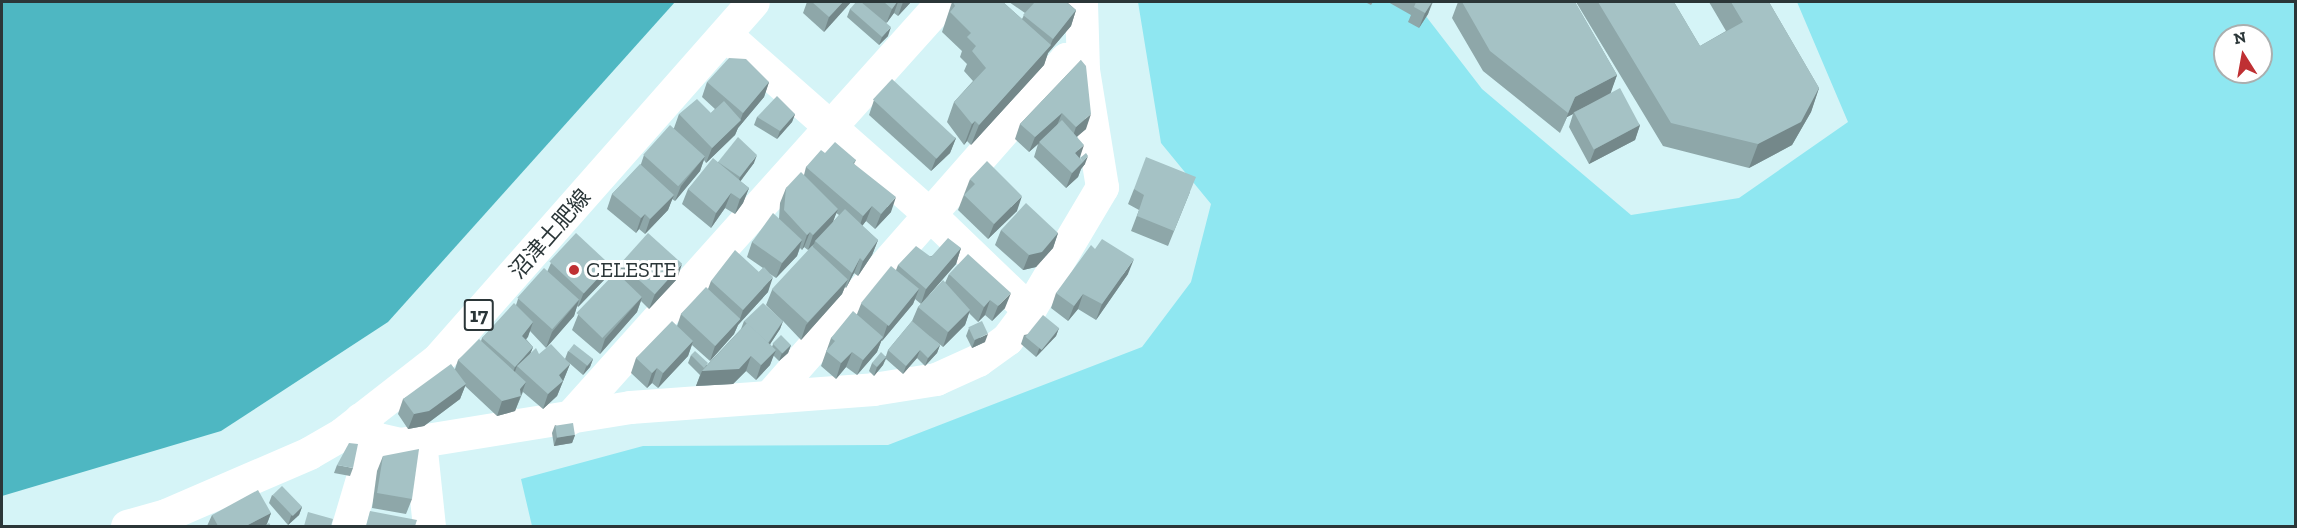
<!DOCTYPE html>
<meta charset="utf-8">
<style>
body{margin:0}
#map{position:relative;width:2297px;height:528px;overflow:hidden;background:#d5f4f7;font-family:"Zilla Slab","Noto Sans JP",serif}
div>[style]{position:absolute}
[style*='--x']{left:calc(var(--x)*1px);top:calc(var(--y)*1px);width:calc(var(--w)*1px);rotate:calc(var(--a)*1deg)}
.green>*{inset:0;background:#8fe7f1}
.water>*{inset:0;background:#4eb7c2}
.minor>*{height:33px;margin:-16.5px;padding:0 16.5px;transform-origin:16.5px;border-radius:16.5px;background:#fff}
.major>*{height:33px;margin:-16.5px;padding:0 16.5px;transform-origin:16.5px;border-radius:16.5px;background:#fff}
.wall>*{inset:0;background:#8ea7a9}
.shaded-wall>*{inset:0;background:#74888a}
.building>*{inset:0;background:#a5c2c5;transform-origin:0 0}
.dots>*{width:16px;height:16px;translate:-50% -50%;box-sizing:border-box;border:3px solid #fff;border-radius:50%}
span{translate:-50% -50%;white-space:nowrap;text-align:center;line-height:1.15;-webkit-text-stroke:6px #fff;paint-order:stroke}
.shield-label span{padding:2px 4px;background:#fff;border:2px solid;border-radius:4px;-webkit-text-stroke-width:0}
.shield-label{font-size:21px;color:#2b3638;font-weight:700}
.street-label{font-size:22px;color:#2b3638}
.poi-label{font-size:22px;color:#2b3638}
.left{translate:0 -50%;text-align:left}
.frame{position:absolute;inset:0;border:3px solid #2b3638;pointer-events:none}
.north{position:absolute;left:2213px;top:24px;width:60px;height:60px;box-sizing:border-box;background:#fff;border:2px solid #aaafaf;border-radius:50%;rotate:349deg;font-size:16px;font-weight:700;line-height:24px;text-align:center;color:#2b3638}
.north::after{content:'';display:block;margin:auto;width:21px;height:27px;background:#bf3033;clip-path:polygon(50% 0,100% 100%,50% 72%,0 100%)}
</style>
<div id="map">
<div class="green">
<i style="clip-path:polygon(evenodd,1138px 2px,1415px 2px,1482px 89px,1631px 215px,1739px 198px,1848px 122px,1797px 2px,2295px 2px,2295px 526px,532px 526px,521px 479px,643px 446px,888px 445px,1142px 347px,1191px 282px,1211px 204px,1161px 143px,1138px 2px,2225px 36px,2261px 36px,2261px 72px,2225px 72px,2225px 36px)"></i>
</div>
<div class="water">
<i style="clip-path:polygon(2px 2px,675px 2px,388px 322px,221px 431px,2px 496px)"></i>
</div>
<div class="minor">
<i style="--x:725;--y:34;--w:271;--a:41.4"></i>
<i style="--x:928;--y:213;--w:140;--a:43.8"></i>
<i style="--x:769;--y:397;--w:450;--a:-48.7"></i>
<i style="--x:1066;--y:59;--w:20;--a:33"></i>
<i style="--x:360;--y:419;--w:24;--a:54"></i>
<i style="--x:374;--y:438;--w:27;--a:13"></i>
<i style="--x:400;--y:444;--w:20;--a:-9"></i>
<i style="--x:420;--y:441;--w:85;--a:84"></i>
<i style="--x:568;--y:419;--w:560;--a:-48.11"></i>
<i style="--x:420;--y:441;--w:213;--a:-9.2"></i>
<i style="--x:630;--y:407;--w:244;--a:-4.2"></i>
<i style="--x:873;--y:389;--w:64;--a:-9"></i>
<i style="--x:936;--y:379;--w:46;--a:-24.3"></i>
<i style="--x:978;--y:360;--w:36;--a:-36"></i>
<i style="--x:1007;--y:339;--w:36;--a:-53"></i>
<i style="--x:1029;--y:310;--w:143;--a:-59.3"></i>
<i style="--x:1102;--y:187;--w:119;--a:-99.2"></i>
<i style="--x:1083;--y:70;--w:68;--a:-91.7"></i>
<i style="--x:348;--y:526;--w:92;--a:-73.5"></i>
</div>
<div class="major">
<i style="--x:127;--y:526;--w:41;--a:-15.8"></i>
<i style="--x:166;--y:515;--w:156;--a:-23.4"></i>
<i style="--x:309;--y:453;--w:39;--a:-30"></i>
<i style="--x:343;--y:433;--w:120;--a:-37.9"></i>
<i style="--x:438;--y:359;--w:476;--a:-48.6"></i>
</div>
<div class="wall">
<i style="clip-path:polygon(807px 2px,851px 2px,824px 32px,803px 13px)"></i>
<i style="clip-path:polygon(862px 2px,911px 2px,898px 16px,894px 13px,886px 23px,888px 36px,879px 45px,847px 17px,850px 9px)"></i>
<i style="clip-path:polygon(952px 2px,1003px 2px,1022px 19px,1025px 13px,1009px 2px,1068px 2px,1068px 3px,1076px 10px,1071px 26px,1048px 53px,1044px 65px,971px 145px,967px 141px,964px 145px,947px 122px,954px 102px,973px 81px,964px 71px,967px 64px,960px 57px,962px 51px,942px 32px)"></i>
<i style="clip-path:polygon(1365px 2px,1373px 2px,1371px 5px)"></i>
<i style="clip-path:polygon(1388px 2px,1433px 2px,1428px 14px,1419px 28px,1408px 22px,1411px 15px)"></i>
<i style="clip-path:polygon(1458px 2px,1575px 2px,1617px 75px,1610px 93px,1640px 125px,1635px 140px,1589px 164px,1569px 127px,1573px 114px,1567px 117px,1560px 133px,1483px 71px,1452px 18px)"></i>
<i style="clip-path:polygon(1576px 2px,1674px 2px,1700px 46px,1726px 31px,1709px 2px,1769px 2px,1819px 88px,1811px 112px,1792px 145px,1749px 168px,1663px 146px)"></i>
<i style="clip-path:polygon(1081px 60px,1086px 129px,1077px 136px,1079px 158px,1085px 164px,1081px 169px,1078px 177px,1066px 188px,1034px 157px,1038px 144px,1029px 152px,1015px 139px,1020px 124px)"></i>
<i style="clip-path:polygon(707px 82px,769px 82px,764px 97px,738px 128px,735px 135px,706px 163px,704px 160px,700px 171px,675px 201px,672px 199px,668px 210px,645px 234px,639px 229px,636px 233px,607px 209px,612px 194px,641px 164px,644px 155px,674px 128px,679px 114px,711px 113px,715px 109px,702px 97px)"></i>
<i style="clip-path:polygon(874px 100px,956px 138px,950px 153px,931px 171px,869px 115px)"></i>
<i style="clip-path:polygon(795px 114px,792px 122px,777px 139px,754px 125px,757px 117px)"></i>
<i style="clip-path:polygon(evenodd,825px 153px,856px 160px,854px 164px,891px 212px,875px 229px,866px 221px,862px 226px,878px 240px,872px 255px,858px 276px,854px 273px,846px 288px,845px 287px,842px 294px,801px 340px,783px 321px,780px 329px,770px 344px,772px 347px,773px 344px,791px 345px,788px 353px,779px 361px,773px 355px,770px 365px,756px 380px,746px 371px,733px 384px,696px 386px,700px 375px,688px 363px,691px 355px,707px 365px,741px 329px,744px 321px,781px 320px,766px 305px,772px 290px,812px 247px,814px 244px,808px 250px,804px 247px,802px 250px,800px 248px,797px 256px,776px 278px,770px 274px,768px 292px,738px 325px,734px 334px,710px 361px,692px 345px,688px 356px,658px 388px,652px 383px,647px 388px,631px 373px,636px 358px,677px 326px,681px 314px,708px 289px,711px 281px,759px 272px,763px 268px,747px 257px,752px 242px,779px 219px,780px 203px,786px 188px,804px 175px,806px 167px,825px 153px,836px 213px,839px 215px,833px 222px,836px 213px)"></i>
<i style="clip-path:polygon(718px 162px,754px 163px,740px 181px,749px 188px,743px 203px,735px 214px,725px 208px,711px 228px,682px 204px,688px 189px)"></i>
<i style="clip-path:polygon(970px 179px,1017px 211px,988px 239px,958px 210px)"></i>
<i style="clip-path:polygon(1134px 189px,1190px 192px,1168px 246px,1131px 231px,1139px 210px,1128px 204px)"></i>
<i style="clip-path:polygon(1001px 230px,1058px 233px,1053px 248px,1036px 267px,1023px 270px,995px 245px)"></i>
<i style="clip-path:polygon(961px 248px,956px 264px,928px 296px,945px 283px,949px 274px,1005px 308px,992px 321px,985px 315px,978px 322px,969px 313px,965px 325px,943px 347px,927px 334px,940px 345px,937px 353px,925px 366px,917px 358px,903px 374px,886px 359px,883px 365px,874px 376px,869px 371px,872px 363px,886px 356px,888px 350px,912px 321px,918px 307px,921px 304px,915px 299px,913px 304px,882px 341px,881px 341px,877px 352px,857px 375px,846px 367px,836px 379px,821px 366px,831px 338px,857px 314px,861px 304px,896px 270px,898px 265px)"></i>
<i style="clip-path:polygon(551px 263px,604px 280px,578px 307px,577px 306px,574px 316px,546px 348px,530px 331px,526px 339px,533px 347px,530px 354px,539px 354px,565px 359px,568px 351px,593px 359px,590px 367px,583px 375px,567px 361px,570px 364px,557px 396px,543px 409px,523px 392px,515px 411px,497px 416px,465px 386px,460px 399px,424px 426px,408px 429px,398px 414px,403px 399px,455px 369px,458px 360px,481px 341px,482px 338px,516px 305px,518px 299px,547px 272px)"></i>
<i style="clip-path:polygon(621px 264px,677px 279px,649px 309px,641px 301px,637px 312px,600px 354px,572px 330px,578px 315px,617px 273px)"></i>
<i style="clip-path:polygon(1128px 274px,1096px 320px,1078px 309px,1068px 321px,1051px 308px,1056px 293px)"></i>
<i style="clip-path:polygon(969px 328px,985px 342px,972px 348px,966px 336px)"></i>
<i style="clip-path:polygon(1059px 328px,1056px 336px,1036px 357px,1021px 344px,1024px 335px)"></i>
<i style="clip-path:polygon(555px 425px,575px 435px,572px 443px,554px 446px,552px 433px)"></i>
<i style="clip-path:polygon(383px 456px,412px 499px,406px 514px,372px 508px,377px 471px)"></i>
<i style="clip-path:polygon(337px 465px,353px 468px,350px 476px,334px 473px)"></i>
<i style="clip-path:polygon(272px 495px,302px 507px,299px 515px,288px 525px,269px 503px)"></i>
<i style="clip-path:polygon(271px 513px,267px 524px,271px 526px,207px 526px,212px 515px)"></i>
</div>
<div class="shaded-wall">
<i style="clip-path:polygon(843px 2px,851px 2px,824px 32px,829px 17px)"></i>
<i style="clip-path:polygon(897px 2px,898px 2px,894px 13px,886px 24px,892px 9px)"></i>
<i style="clip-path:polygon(903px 2px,911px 2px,898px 16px)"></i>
<i style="clip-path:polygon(1432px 2px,1428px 14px,1419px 28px,1425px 13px)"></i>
<i style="clip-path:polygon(1076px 10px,1071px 26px,1048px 53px,1044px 65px,971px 145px,979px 125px,1050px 46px,1053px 39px)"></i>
<i style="clip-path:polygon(891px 27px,888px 36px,879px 45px,882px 37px)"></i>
<i style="clip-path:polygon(1617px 75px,1610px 95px,1574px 112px,1573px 114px,1567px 117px,1560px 133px,1575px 97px)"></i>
<i style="clip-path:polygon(769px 82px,764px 97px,738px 128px,735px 135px,706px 163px,712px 148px,740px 121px,743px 113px)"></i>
<i style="clip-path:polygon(1819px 88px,1811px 112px,1792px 145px,1749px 168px,1758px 144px)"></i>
<i style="clip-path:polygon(1062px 113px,1056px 128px,1029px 152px,1035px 137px)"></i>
<i style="clip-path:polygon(795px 114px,792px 122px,777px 139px,780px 131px)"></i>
<i style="clip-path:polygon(1091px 114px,1086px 129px,1071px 142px,1076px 127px)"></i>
<i style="clip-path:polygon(975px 121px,967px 141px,964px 145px,972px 124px)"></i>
<i style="clip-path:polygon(1640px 125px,1635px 140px,1589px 164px,1595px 149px)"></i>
<i style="clip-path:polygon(956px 138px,950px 153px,931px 171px,937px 156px)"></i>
<i style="clip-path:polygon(1084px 145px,1079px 160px,1075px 153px)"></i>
<i style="clip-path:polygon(757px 155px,754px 163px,737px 186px,740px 177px)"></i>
<i style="clip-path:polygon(705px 156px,700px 171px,675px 201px,681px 186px)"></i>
<i style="clip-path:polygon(1088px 156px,1085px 164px,1081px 169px,1078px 177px,1066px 188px,1072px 173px)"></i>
<i style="clip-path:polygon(749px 188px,743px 203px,735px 214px,740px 199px)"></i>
<i style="clip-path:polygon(731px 193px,725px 208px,711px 228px,716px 213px)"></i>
<i style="clip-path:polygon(674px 195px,668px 210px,645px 234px,650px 219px)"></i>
<i style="clip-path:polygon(1022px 196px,1017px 211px,988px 239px,994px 224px)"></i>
<i style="clip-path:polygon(896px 197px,891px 212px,875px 229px,881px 214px)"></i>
<i style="clip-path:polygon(872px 206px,866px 221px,858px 231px,863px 216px)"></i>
<i style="clip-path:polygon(838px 209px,832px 224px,815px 241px,814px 244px,808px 250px,813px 235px)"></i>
<i style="clip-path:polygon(645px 214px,639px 229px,636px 233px,641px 218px)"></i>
<i style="clip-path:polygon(810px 232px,804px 247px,802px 250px,807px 235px)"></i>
<i style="clip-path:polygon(1058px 233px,1053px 248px,1036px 267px,1023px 270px,1029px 255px)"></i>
<i style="clip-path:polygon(802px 240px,797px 256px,776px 278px,782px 263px)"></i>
<i style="clip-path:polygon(878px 240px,872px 255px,858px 276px,863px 261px)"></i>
<i style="clip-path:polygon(961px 248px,956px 264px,921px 304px,926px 289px)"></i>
<i style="clip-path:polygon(860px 258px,854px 273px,846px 288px,852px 273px)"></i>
<i style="clip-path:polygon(1134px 259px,1128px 274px,1096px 320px,1102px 304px)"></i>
<i style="clip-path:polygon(682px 264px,677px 279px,649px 309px,655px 294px)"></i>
<i style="clip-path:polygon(610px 265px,604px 280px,578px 307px,584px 292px)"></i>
<i style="clip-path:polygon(773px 277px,768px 292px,738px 325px,734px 334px,710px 361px,715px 346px,740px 319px,743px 310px)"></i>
<i style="clip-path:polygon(848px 279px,842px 294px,801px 340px,806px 325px)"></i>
<i style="clip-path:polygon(919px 289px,913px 304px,882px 341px,887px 326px)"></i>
<i style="clip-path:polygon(1011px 293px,1005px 308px,992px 321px,998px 306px)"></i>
<i style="clip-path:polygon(1083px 294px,1078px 309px,1068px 321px,1074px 306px)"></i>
<i style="clip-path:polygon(642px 297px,637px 312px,600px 354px,605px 339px)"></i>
<i style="clip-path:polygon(579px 300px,574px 316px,546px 348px,552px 332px)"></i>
<i style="clip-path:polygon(990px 300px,985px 315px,978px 322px,984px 307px)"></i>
<i style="clip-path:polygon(970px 310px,965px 325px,943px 347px,948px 332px)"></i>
<i style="clip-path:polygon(783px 321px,780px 329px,765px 352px,768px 344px)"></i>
<i style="clip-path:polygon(533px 322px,528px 337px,516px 351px,522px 336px)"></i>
<i style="clip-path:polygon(1059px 328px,1056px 336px,1036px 357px,1039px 349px)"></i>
<i style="clip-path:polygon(988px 334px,985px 342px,972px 348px,975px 340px)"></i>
<i style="clip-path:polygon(883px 337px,877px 352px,857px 375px,863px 360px)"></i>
<i style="clip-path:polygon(693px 341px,688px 356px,658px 388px,663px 373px)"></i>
<i style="clip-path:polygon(791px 345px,788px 353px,779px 361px,782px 353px)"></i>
<i style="clip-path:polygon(940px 345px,937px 353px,925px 366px,928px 358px)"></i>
<i style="clip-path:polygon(533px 347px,527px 362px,517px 366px,513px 377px,509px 382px,515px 367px)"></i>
<i style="clip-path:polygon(776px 350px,770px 365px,756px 380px,761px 365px)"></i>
<i style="clip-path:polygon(920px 350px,917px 358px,903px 374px,906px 366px)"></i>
<i style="clip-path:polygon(852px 352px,846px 367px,836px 379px,841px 363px)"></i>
<i style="clip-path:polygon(751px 356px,746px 371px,733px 384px,696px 386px,702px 371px,705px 370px)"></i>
<i style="clip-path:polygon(886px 357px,883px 365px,874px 376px,877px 367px)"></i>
<i style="clip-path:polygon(593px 359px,590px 367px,583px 375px,586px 367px)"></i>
<i style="clip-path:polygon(570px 364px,557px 396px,543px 409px,548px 394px,559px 375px)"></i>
<i style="clip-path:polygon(657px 368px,652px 383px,647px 388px,652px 373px)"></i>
<i style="clip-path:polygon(526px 382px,515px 411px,497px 416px,502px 401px,520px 389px)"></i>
<i style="clip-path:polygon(466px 384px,460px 399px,424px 426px,408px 429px,414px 414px)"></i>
<i style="clip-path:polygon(575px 435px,572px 443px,554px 446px,557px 437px)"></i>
<i style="clip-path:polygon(302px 507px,299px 515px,288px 525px,291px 516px)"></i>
<i style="clip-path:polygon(271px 513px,266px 526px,246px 526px)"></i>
</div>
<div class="building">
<i style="clip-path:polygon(812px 2px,843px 2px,829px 17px)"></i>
<i style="clip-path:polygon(856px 2px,861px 2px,891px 27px,882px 37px,850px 9px)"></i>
<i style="clip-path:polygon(884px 2px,897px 2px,892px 9px)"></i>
<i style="clip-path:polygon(953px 2px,1003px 2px,1051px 45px,979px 125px,975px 121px,972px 124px,954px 102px,986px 68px,972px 51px,976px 46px,967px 37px,971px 33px,950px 12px,955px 6px)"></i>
<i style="clip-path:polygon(1035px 2px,1066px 2px,1076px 10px,1053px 39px,1023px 15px)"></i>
<i style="clip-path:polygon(1416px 2px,1432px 2px,1425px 13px,1414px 7px)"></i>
<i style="clip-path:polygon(1462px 2px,1575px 2px,1617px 75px,1575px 97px,1568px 113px,1490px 51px)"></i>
<i style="clip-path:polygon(1598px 2px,1674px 2px,1700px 46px,1743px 22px,1731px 2px,1769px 2px,1819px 88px,1801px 122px,1758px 144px,1671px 123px)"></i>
<i style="clip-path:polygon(729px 58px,746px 59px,769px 82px,743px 113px,707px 82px)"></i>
<i style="clip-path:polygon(1081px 60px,1086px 66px,1091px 114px,1076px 127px,1062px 113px,1035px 137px,1020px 124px)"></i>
<i style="left:892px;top:79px;width:87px;height:28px;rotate:43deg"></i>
<i style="left:1620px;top:88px;width:42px;height:52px;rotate:62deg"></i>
<i style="clip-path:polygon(777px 96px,795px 114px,780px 131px,757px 117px)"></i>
<i style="clip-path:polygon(697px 99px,711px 113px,724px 101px,741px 120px,712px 148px,679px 114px)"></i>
<i style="clip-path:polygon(1062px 120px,1084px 145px,1075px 153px,1083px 162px,1072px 173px,1039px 142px)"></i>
<i style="left:670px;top:125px;width:47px;height:40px;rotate:42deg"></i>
<i style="clip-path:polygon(738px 137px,757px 155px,740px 177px,718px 162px)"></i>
<i style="clip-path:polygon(835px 142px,856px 160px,853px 163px,896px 197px,881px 214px,872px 206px,863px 216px,806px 167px,821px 150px,825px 153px)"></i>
<i style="clip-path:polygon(1086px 153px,1088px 156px,1083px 162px,1080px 158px)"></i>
<i style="clip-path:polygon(1146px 157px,1196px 177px,1174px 231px,1137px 216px,1144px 195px,1134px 189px)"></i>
<i style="clip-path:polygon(713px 158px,749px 188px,740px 199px,731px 193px,716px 213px,688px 189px)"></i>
<i style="clip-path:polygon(987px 161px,1022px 196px,994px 224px,964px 195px,975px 184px,970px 179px)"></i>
<i style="clip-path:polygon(640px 164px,674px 195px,650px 219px,645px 214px,641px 218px,612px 194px)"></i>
<i style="clip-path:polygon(801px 172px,838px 209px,813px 235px,810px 232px,807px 235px,784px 210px,786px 188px)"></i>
<i style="clip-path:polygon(1026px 203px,1058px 233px,1042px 252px,1029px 255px,1001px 230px)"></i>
<i style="clip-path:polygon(845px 209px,878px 240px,863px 261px,860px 258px,852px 273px,815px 241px)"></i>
<i style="clip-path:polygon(773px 213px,802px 240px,782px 263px,752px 242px)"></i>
<i style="left:576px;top:233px;width:47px;height:39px;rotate:43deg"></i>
<i style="left:648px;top:233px;width:46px;height:41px;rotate:42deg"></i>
<i style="clip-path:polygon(948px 238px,961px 248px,926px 289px,898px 265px,916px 246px,931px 257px)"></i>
<i style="clip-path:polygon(1102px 239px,1134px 259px,1102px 304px,1083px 294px,1074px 306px,1056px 293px,1091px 245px,1095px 249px)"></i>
<i style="left:812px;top:246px;width:49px;height:59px;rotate:43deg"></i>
<i style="clip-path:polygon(735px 250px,759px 272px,764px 267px,773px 277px,743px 310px,711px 281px)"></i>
<i style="clip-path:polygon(968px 254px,1011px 293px,998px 306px,990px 300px,984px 307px,949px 274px)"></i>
<i style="left:891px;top:266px;width:36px;height:48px;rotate:39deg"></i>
<i style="left:544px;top:268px;width:47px;height:40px;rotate:42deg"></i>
<i style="left:616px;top:272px;width:36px;height:57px;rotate:44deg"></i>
<i style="clip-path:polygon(943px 280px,970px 310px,948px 332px,918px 307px)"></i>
<i style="left:706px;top:287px;width:47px;height:37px;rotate:43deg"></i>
<i style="clip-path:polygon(514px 303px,533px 322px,522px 336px,533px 347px,515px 367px,482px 338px)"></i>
<i style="clip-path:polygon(763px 303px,783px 321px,768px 343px,744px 321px)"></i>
<i style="clip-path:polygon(853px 311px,883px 337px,863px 360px,852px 352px,841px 363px,826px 351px,835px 341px,831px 338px)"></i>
<i style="left:1043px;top:315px;width:21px;height:28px;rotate:39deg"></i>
<i style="clip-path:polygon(672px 321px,693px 341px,663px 373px,657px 368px,652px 373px,636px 358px)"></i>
<i style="clip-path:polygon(912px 321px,940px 345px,928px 358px,920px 350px,906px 366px,888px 350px)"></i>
<i style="left:982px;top:321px;width:14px;height:15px;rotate:65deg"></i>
<i style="clip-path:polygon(747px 323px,776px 350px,761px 365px,751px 356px,739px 369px,702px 371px)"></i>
<i style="left:781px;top:335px;width:14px;height:12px;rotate:45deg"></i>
<i style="clip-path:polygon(479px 339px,526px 382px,520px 389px,521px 396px,502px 401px,458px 360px)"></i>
<i style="clip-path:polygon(551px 344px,570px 364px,559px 375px,563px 381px,548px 394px,517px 366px,536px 348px,539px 354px)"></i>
<i style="left:574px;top:344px;width:24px;height:9px;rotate:38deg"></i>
<i style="clip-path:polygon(695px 351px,708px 363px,704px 368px,691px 355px)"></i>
<i style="clip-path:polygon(881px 352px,886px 357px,877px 367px,872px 363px)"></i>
<i style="clip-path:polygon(451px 364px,466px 384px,429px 411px,414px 414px,403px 399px)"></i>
<i style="left:573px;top:423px;width:12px;height:18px;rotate:81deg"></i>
<i style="clip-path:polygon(349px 443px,358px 444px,353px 468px,337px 465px)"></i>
<i style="clip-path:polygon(419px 449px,412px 499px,377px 493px,383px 456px)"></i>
<i style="left:282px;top:486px;width:29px;height:13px;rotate:46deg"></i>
<i style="clip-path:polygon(258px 490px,271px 513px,246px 526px,218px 526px,212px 515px)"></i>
<i style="clip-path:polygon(370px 511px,417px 520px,415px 526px,366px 526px)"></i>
<i style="clip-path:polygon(308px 512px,333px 519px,331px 526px,304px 526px)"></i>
<i style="clip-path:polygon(269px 523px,271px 526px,264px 526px)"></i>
</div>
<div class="dots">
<i style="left:574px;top:270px;background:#bf3033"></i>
</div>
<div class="shield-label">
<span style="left:479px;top:315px">17</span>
</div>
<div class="street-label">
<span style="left:550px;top:234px;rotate:-49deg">沼津土肥線</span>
</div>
<div class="poi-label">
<span class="left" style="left:586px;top:270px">CELESTE</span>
</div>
<div class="frame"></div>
<div class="north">N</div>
</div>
